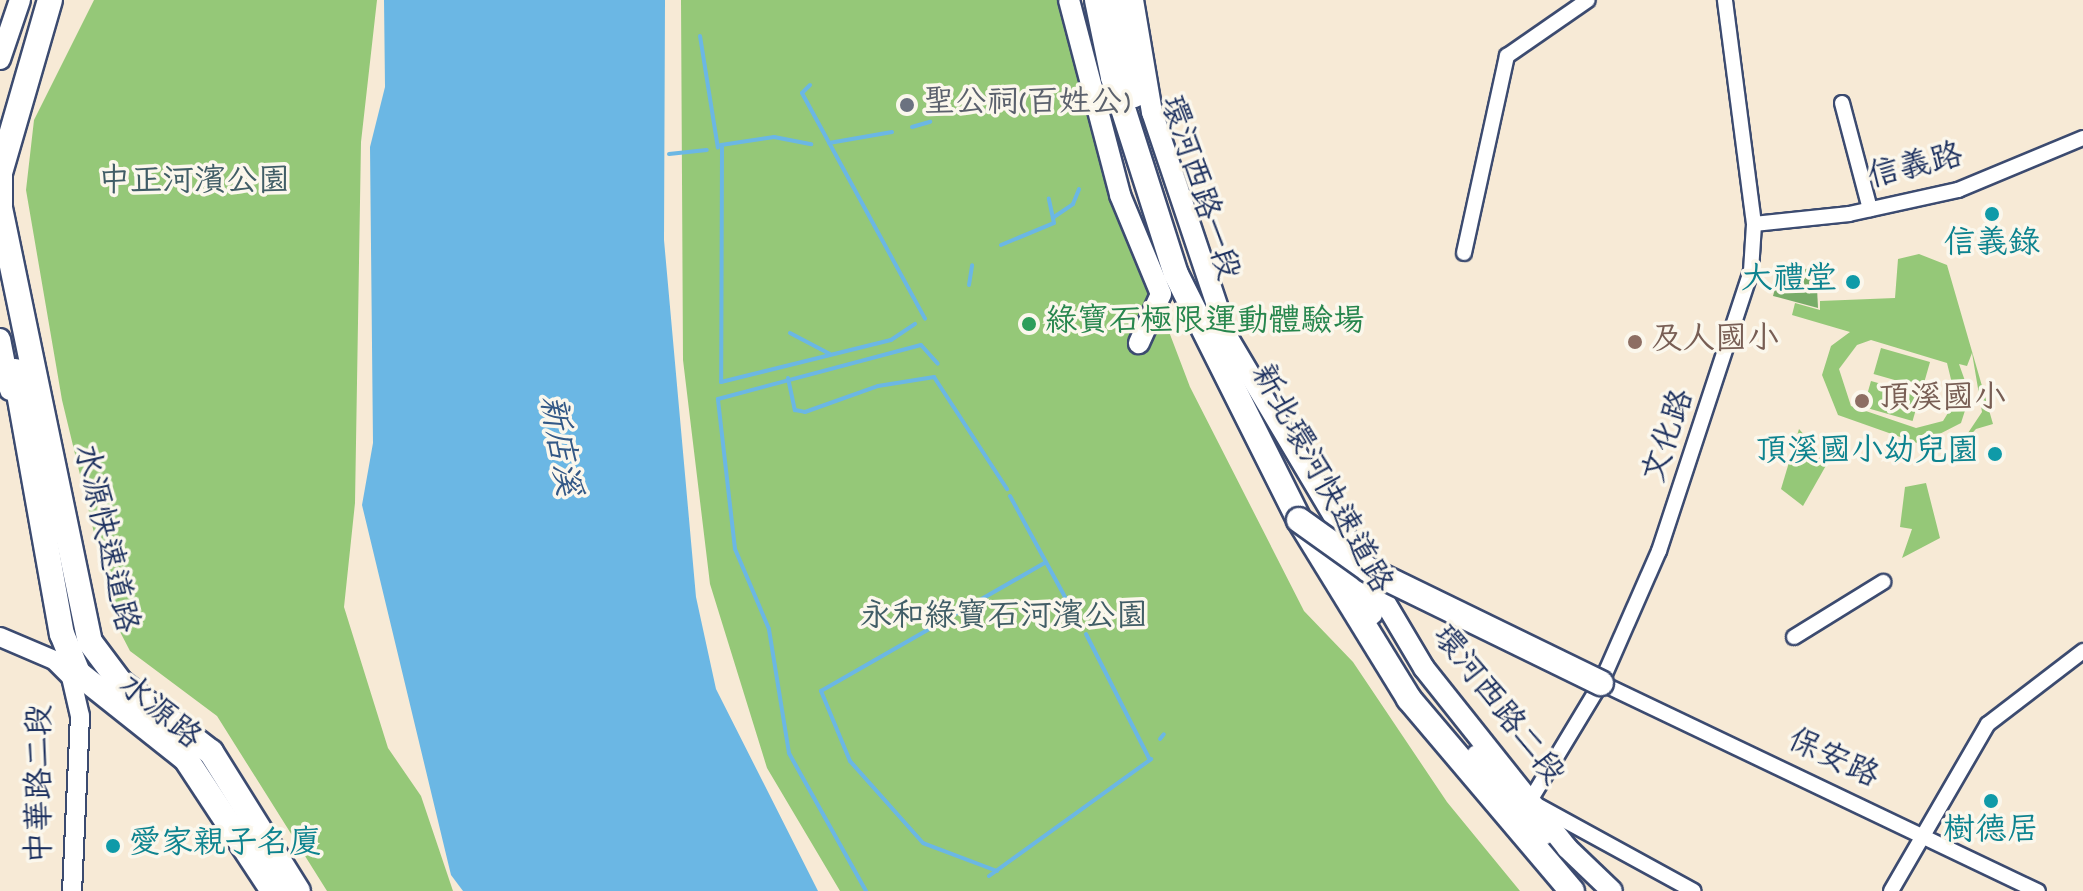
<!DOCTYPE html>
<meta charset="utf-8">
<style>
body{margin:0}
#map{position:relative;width:2083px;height:891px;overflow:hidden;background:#f7ead6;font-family:Dekko,"LXGW WenKai TC",sans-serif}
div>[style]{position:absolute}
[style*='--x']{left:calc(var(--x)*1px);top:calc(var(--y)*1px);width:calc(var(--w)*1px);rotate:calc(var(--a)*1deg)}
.green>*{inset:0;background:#95c878;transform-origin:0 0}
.forest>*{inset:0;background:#78ac68}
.water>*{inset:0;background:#6bb7e4}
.stream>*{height:4px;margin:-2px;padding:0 2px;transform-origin:2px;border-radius:2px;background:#6bb7e4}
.roads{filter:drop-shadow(2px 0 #3c4b70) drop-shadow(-2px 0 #3c4b70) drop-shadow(0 2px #3c4b70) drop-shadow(0 -2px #3c4b70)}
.minor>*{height:14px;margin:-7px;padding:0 7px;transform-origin:7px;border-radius:7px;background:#fff}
.tertiary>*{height:18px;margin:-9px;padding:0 9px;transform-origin:9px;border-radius:9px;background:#fff}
.secondary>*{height:20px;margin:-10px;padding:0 10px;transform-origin:10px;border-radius:10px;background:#fff}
.trunk>*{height:24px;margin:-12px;padding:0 12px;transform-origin:12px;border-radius:12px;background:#fff}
.bridges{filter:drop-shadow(2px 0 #3c4b70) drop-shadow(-2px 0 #3c4b70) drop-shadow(0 2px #3c4b70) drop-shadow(0 -2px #3c4b70)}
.trunk-bridge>*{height:24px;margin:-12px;padding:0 12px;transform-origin:12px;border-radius:12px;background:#fff}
.dots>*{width:22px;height:22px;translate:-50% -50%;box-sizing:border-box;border:4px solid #fbf7ec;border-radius:50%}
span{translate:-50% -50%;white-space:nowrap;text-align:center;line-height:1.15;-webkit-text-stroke:7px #fbf7ec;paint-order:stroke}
.worship-label{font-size:32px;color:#5b616d}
.left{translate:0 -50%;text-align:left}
.street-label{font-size:32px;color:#1b2f5e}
.park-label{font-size:32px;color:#405d66}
.culture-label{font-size:32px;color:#0d838f}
.right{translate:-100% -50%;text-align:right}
.leisure-label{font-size:32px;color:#27864d}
.education-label{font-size:32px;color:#785e54}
.water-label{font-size:34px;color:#335886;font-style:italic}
</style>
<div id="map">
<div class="green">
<i style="clip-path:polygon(94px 0,377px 0,361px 142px,355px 503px,344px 607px,388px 748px,421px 796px,453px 891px,327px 891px,217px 716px,130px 651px,116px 624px,62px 400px,26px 190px,34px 120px)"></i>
<i style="clip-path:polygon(681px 0,1074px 0,1130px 229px,1190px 387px,1304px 611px,1353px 662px,1447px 802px,1520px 891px,840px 891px,767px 768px,710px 584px,683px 360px)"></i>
<i style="clip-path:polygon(evenodd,1919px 254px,1947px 265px,1993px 424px,1976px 429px,1958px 448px,1982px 412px,1972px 353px,1967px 366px,1959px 364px,1970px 395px,1961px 423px,1920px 444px,1838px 415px,1822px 375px,1831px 346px,1850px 332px,1792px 315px,1795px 303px,1820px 310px,1820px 301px,1895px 298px,1898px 259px,1919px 254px,1871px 340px,1947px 363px,1956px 400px,1943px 421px,1916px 428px,1851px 406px,1839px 369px,1857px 345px,1871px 340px)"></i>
<i style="left:1881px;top:348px;width:51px;height:27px;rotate:16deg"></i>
<i style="left:1871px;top:381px;width:51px;height:27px;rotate:16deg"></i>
<i style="clip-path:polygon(1799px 429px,1828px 462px,1803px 506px,1781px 489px)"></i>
<i style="clip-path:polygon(1926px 483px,1940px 538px,1902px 558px,1912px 529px,1900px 527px,1905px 487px)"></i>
</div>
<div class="forest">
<i style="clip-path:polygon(1816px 268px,1818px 308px,1773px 296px,1780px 271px)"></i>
</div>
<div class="water">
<i style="clip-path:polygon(384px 0,665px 0,664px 240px,696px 597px,716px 689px,818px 891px,463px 891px,451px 875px,362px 505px,373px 443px,370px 147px,385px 87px)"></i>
</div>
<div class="stream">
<i style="--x:700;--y:36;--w:113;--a:80.9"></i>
<i style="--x:810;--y:85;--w:11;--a:135"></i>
<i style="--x:802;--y:93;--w:257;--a:61.4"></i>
<i style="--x:912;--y:127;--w:19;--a:-16"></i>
<i style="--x:829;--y:143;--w:64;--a:-9.9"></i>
<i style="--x:721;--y:145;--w:54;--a:-8.6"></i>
<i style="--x:774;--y:137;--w:38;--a:11"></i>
<i style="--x:722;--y:147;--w:235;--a:90.2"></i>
<i style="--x:721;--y:382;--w:175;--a:-13.9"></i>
<i style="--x:891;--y:340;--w:29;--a:-34"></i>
<i style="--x:669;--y:154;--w:38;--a:-6"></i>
<i style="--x:1054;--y:217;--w:23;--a:-34"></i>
<i style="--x:1073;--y:204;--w:16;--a:-68"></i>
<i style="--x:1001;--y:245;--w:57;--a:-22.5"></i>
<i style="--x:1054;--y:223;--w:25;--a:-102"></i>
<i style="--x:969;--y:285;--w:20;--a:-81"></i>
<i style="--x:790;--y:333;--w:45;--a:27.7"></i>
<i style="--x:788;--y:378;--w:33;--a:78"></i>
<i style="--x:795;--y:410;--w:10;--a:11"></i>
<i style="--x:805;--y:412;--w:77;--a:-19.6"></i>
<i style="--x:878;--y:386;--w:57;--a:-9.1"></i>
<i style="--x:934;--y:377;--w:134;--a:56.9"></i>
<i style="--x:1010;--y:496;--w:150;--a:61.4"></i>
<i style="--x:1086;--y:634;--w:141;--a:63.1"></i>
<i style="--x:1160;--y:739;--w:6;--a:-51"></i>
<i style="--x:997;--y:871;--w:79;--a:-159.3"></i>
<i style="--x:923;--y:843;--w:110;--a:-131.7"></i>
<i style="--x:850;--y:761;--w:76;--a:-112.5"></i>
<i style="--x:821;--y:691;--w:259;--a:-29.8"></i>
<i style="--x:989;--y:876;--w:200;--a:-35.8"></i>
<i style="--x:866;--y:891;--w:158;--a:-119.2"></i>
<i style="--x:789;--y:753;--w:126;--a:-99.2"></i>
<i style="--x:769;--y:629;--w:87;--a:-113"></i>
<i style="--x:735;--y:549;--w:151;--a:-96.5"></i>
<i style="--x:718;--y:399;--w:210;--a:-14.9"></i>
<i style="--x:921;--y:345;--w:25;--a:48"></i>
</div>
<div class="roads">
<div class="minor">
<i style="--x:1842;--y:103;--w:110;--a:75.2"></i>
<i style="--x:1754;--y:224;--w:96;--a:-6"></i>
<i style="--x:1849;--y:214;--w:112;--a:-12.4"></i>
<i style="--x:1958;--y:190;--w:135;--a:-22.6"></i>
<i style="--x:1464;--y:253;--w:202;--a:-77.7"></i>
<i style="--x:1507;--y:56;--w:98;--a:-34.7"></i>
<i style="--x:1794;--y:637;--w:105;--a:-31.7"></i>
<i style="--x:1601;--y:683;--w:484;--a:25.5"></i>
<i style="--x:1533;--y:803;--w:183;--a:28.7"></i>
<i style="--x:1525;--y:809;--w:147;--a:-58.9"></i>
<i style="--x:1601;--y:683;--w:144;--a:-66.3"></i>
<i style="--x:1659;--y:551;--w:295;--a:-71.8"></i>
<i style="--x:1751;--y:271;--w:47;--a:-86.3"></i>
<i style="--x:1754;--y:224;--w:226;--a:-97.4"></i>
<i style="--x:1891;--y:891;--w:193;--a:-59.9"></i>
<i style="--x:1988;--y:724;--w:120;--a:-37.5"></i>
</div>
<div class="tertiary">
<i style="--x:0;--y:637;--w:59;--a:23.1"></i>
<i style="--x:54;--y:660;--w:24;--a:45"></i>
<i style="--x:71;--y:677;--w:40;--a:77"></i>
<i style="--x:80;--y:716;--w:175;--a:92.6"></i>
</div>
<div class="secondary">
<i style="--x:1069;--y:0;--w:202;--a:75.3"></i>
<i style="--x:1120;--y:195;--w:107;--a:67.5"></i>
<i style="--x:1161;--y:294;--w:54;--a:114.2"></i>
<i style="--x:1115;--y:0;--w:99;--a:78.3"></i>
<i style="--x:1133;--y:0;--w:114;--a:80.4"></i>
<i style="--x:1152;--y:112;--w:238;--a:71.4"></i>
<i style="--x:1228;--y:338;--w:384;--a:59.3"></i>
<i style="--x:1424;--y:668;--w:230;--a:51.5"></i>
<i style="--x:1567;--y:848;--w:62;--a:43.7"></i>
<i style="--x:0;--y:59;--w:62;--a:-71.3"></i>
<i style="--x:0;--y:339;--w:52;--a:78.9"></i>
<i style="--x:1332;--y:545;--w:80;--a:59.9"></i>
<i style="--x:1477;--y:755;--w:104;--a:50.1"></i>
</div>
<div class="trunk">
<i style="--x:1097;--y:0;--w:79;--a:78.3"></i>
<i style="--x:1113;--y:77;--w:207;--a:72.3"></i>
<i style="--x:1176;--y:274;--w:275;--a:63.4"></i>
<i style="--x:1299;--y:520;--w:210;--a:58.4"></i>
<i style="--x:1409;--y:699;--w:252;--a:49.7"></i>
<i style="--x:0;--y:173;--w:180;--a:-73.9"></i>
<i style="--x:0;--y:174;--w:34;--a:90"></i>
<i style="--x:0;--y:208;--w:443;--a:78.3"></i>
<i style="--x:90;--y:642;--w:50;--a:53.1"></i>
<i style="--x:120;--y:682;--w:115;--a:37.6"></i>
<i style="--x:211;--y:752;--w:164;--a:58"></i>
<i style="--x:15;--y:371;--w:267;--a:79.9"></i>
<i style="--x:62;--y:634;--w:42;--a:67.7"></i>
<i style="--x:78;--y:673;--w:138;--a:38.5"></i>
<i style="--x:186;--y:759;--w:158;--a:56.6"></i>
</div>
</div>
<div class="bridges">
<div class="trunk-bridge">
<i style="--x:1299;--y:520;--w:86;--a:35.5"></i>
<i style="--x:1369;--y:570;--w:258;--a:26"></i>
</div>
</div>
<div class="dots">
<i style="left:907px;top:105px;background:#6b7280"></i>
<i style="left:1992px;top:214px;background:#0f9aa8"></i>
<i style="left:1853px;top:282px;background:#0f9aa8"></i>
<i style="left:1029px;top:324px;background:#2e9e5b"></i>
<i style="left:1635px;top:342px;background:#8d6e63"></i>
<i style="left:1862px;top:401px;background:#8d6e63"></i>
<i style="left:1995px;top:454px;background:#0f9aa8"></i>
<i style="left:1991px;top:801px;background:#0f9aa8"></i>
<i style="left:113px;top:846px;background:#0f9aa8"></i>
</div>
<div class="worship-label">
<span class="left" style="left:923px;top:105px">聖公祠(百姓公)</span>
</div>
<div class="street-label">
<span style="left:1916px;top:169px;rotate:-14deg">信義路</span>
<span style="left:1197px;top:189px;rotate:72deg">環河西路一段</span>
<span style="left:1671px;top:437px;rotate:-71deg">文化路</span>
<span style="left:1319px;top:480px;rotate:61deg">新北環河快速道路</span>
<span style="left:103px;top:539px;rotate:77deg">水源快速道路</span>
<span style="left:1496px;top:707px;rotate:52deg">環河西路二段</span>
<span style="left:158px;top:714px;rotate:40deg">水源路</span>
<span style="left:1832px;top:761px;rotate:25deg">保安路</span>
<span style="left:43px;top:784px;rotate:-90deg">中華路二段</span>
</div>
<div class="park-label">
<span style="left:194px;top:184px">中正河濱公園</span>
<span style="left:1004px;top:619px">永和綠寶石河濱公園</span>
</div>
<div class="culture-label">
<span style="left:1992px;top:246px">信義錄</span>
<span class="right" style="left:1837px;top:282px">大禮堂</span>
<span class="right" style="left:1979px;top:454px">頂溪國小幼兒園</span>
<span style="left:1991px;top:833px">樹德居</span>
<span class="left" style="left:129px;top:846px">愛家親子名廈</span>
</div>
<div class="leisure-label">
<span class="left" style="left:1045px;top:324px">綠寶石極限運動體驗場</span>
</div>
<div class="education-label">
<span class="left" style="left:1651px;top:342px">及人國小</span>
<span class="left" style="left:1878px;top:401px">頂溪國小</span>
</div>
<div class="water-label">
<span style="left:557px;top:446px;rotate:80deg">新店溪</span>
</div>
</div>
